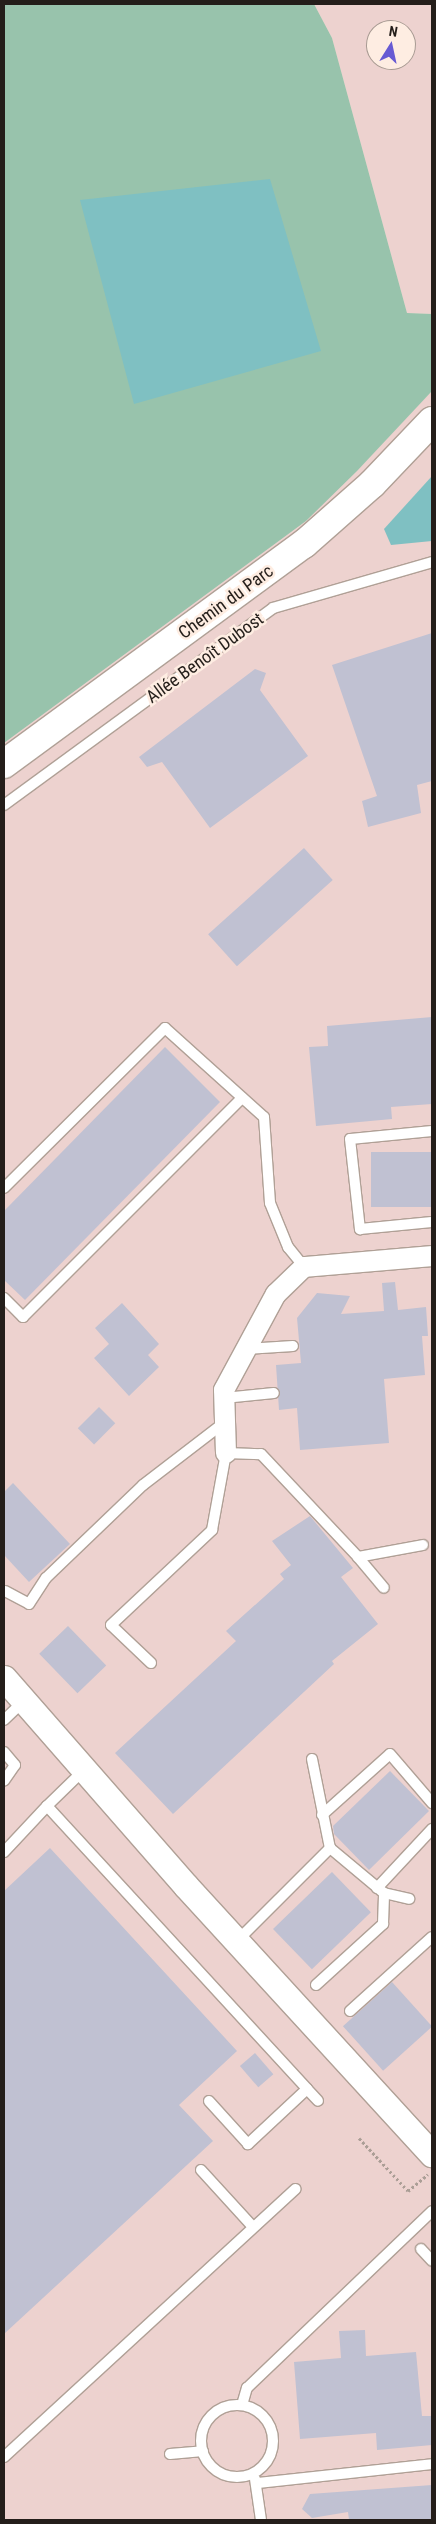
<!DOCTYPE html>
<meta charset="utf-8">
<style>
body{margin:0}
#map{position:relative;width:436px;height:2524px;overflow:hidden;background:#f0dfd5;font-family:"Roboto Condensed",sans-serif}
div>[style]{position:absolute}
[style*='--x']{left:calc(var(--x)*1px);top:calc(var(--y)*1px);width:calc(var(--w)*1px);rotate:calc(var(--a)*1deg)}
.industrial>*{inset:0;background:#edd2cf}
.green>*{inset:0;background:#98c3ac}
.water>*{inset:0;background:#7fc0c2}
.building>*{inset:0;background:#c0c1d2;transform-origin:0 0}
.path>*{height:3px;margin-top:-1.5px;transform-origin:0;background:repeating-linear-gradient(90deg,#ab9e96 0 2.5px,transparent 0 5px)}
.roads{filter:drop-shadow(1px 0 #b0a096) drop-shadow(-1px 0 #b0a096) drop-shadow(0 1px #b0a096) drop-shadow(0 -1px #b0a096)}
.service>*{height:10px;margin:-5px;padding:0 5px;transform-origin:5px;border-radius:5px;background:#fff}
.service>.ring{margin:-5px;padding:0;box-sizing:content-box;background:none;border:10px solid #fff;border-radius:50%}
.minor>*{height:20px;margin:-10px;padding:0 10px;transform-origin:10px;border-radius:10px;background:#fff}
.tertiary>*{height:25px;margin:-12.5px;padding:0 12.5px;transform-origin:12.5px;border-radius:12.5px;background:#fff}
.secondary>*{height:28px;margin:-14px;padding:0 14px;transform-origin:14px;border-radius:14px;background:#fff}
span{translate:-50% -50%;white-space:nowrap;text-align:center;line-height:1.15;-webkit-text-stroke:5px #feede2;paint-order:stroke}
.street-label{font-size:18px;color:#241e1a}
.frame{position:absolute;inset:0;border:5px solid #241e1a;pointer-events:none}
.north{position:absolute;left:366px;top:20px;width:50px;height:50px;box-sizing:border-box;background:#feede2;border:1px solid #a79a92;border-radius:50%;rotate:10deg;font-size:14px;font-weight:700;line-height:20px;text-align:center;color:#241e1a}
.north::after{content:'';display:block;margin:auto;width:18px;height:22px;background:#675ad3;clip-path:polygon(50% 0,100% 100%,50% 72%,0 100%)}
</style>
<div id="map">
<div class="industrial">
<i style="clip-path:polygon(evenodd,314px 4px,432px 4px,432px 314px,407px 313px,332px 38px,314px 4px,376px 30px,406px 30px,406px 60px,376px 60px,376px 30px)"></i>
<i style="clip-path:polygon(432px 391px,432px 2520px,4px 2520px,4px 743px,306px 521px)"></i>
</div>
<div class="green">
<i style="clip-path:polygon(4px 4px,314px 4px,332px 38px,407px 313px,432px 314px,432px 391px,357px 471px,306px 521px,4px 743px)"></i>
</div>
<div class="water">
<i style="clip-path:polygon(270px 179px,321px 351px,134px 404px,80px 200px)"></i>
<i style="clip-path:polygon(432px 476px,432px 541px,391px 545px,384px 529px)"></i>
</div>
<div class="building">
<i style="clip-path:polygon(432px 633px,432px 781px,417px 785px,421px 813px,368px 827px,362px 801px,377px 796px,332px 665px)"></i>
<i style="clip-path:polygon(255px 669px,266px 673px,260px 690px,308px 756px,210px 828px,162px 762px,147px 767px,139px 757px)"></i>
<i style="left:304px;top:848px;width:43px;height:129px;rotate:48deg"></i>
<i style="clip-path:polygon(432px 1017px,432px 1104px,391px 1107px,392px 1119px,316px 1126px,309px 1047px,328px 1046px,327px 1026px)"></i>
<i style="clip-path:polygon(165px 1047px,220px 1102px,25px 1300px,4px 1280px,4px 1211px)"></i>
<i style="left:432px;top:1152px;width:55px;height:61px;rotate:90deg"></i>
<i style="clip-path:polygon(395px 1282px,398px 1310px,426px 1307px,428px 1336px,422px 1336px,425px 1375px,384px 1379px,389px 1443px,300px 1450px,297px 1408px,279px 1410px,276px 1365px,301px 1363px,297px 1318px,317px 1293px,350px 1296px,341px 1314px,384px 1311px,382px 1283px)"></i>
<i style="clip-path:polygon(122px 1303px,159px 1344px,148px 1355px,159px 1367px,129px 1396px,94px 1358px,109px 1344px,95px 1328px)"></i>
<i style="left:99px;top:1407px;width:23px;height:30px;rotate:45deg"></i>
<i style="clip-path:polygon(13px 1483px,70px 1544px,29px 1582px,4px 1555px,4px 1492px)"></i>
<i style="clip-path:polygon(310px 1516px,353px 1568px,341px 1577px,378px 1624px,332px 1661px,334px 1664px,173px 1814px,115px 1753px,236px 1641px,226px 1631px,284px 1579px,280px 1574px,291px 1565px,272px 1541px)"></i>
<i style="left:68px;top:1626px;width:55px;height:40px;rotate:46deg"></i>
<i style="clip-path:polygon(390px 1771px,429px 1811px,369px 1870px,334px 1834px,333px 1826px)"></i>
<i style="clip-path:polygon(50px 1848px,237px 2051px,179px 2105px,213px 2141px,4px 2334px,4px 1891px)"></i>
<i style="left:332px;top:1872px;width:56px;height:82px;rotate:46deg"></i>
<i style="left:392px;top:1982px;width:60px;height:66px;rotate:48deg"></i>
<i style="left:255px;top:2053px;width:28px;height:20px;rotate:49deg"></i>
<i style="clip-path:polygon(365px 2330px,366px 2356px,416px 2352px,422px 2416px,432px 2416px,432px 2445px,377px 2450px,376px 2433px,300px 2439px,294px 2362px,341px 2358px,339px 2331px)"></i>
<i style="clip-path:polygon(432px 2485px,432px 2520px,349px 2520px,348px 2512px,312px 2518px,302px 2509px,310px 2494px)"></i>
</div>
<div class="path">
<i style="--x:359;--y:2138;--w:72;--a:47.2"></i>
<i style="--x:408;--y:2191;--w:26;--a:-40"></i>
</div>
<div class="roads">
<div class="service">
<i style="--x:4;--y:805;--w:333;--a:-36.2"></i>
<i style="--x:273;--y:608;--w:166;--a:-16.1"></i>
<i style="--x:432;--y:1131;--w:82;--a:174.4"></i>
<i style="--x:350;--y:1139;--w:91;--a:83.7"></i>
<i style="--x:360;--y:1229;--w:72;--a:-5.6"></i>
<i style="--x:4;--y:1188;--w:227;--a:-44.8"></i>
<i style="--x:165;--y:1028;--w:133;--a:42"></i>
<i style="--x:264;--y:1117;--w:86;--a:86"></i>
<i style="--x:270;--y:1203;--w:48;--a:67.8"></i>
<i style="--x:288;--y:1247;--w:26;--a:51"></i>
<i style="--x:4;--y:1298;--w:27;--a:45"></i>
<i style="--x:23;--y:1317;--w:310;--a:-45"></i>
<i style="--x:246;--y:1349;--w:47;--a:-3.7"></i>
<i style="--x:224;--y:1398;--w:50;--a:-5.7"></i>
<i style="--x:358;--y:1557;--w:40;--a:50"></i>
<i style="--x:5;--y:1591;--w:27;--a:28"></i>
<i style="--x:29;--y:1604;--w:31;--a:-57"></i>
<i style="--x:46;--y:1578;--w:134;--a:-43.8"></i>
<i style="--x:143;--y:1485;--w:103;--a:-37.5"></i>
<i style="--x:151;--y:1663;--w:55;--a:-136.5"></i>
<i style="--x:111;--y:1625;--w:139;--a:-43.2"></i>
<i style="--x:212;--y:1530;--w:78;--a:-79.7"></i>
<i style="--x:226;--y:1453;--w:35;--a:2"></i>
<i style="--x:261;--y:1454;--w:141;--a:46.7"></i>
<i style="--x:358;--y:1557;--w:66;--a:-10.5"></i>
<i style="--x:4;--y:1720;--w:28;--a:-44"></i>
<i style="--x:4;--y:1752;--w:17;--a:50"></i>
<i style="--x:15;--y:1765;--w:19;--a:125"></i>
<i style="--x:312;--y:1759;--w:91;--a:78.6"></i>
<i style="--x:84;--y:1770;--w:52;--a:135.8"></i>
<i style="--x:47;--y:1806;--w:384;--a:47.4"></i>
<i style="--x:307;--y:2089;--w:81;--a:137"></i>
<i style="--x:248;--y:2144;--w:58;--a:-132.2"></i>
<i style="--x:322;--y:1815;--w:91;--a:-41.9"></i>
<i style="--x:390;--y:1754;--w:65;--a:49.4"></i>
<i style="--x:4;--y:1852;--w:63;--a:-46.9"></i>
<i style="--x:377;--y:1888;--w:81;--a:-47"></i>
<i style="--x:237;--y:1941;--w:132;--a:-45"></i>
<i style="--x:330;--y:1848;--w:70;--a:39.8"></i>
<i style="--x:384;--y:1893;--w:26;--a:13"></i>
<i style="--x:316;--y:1985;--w:91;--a:-42.3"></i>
<i style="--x:383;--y:1924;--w:31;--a:-88"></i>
<i style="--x:350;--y:2011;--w:110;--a:-42.1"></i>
<i style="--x:307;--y:2089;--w:16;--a:47"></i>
<i style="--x:201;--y:2170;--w:77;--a:47.6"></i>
<i style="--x:421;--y:2249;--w:16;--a:47"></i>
<i style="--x:242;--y:2405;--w:18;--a:-74"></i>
<i style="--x:247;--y:2388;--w:256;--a:-43.7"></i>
<i class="ring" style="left:201px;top:2405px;width:62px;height:62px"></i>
<i style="--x:170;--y:2454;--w:33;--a:-5"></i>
<i style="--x:4;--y:2457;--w:396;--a:-42.6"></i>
<i style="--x:255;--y:2479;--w:41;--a:81.7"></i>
<i style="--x:258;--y:2483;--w:175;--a:-6.2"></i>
</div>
<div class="minor">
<i style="--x:226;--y:1453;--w:63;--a:-91.8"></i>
<i style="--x:224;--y:1390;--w:109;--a:-61.6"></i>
<i style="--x:276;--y:1294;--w:39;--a:-44"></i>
<i style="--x:304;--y:1267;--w:128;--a:-4.9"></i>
</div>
<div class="tertiary">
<i style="--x:4;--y:1678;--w:276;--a:48.8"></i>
<i style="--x:186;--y:1886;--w:364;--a:47.5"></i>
</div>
<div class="secondary">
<i style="--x:4;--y:764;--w:372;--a:-36.3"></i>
<i style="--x:304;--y:544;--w:91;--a:-41.4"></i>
<i style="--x:372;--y:484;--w:87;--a:-46.4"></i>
</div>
</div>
<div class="street-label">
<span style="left:226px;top:602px;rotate:-36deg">Chemin du Parc</span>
<span style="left:205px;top:658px;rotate:-36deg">Allée Benoît Dubost</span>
</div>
<div class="frame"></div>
<div class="north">N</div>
</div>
